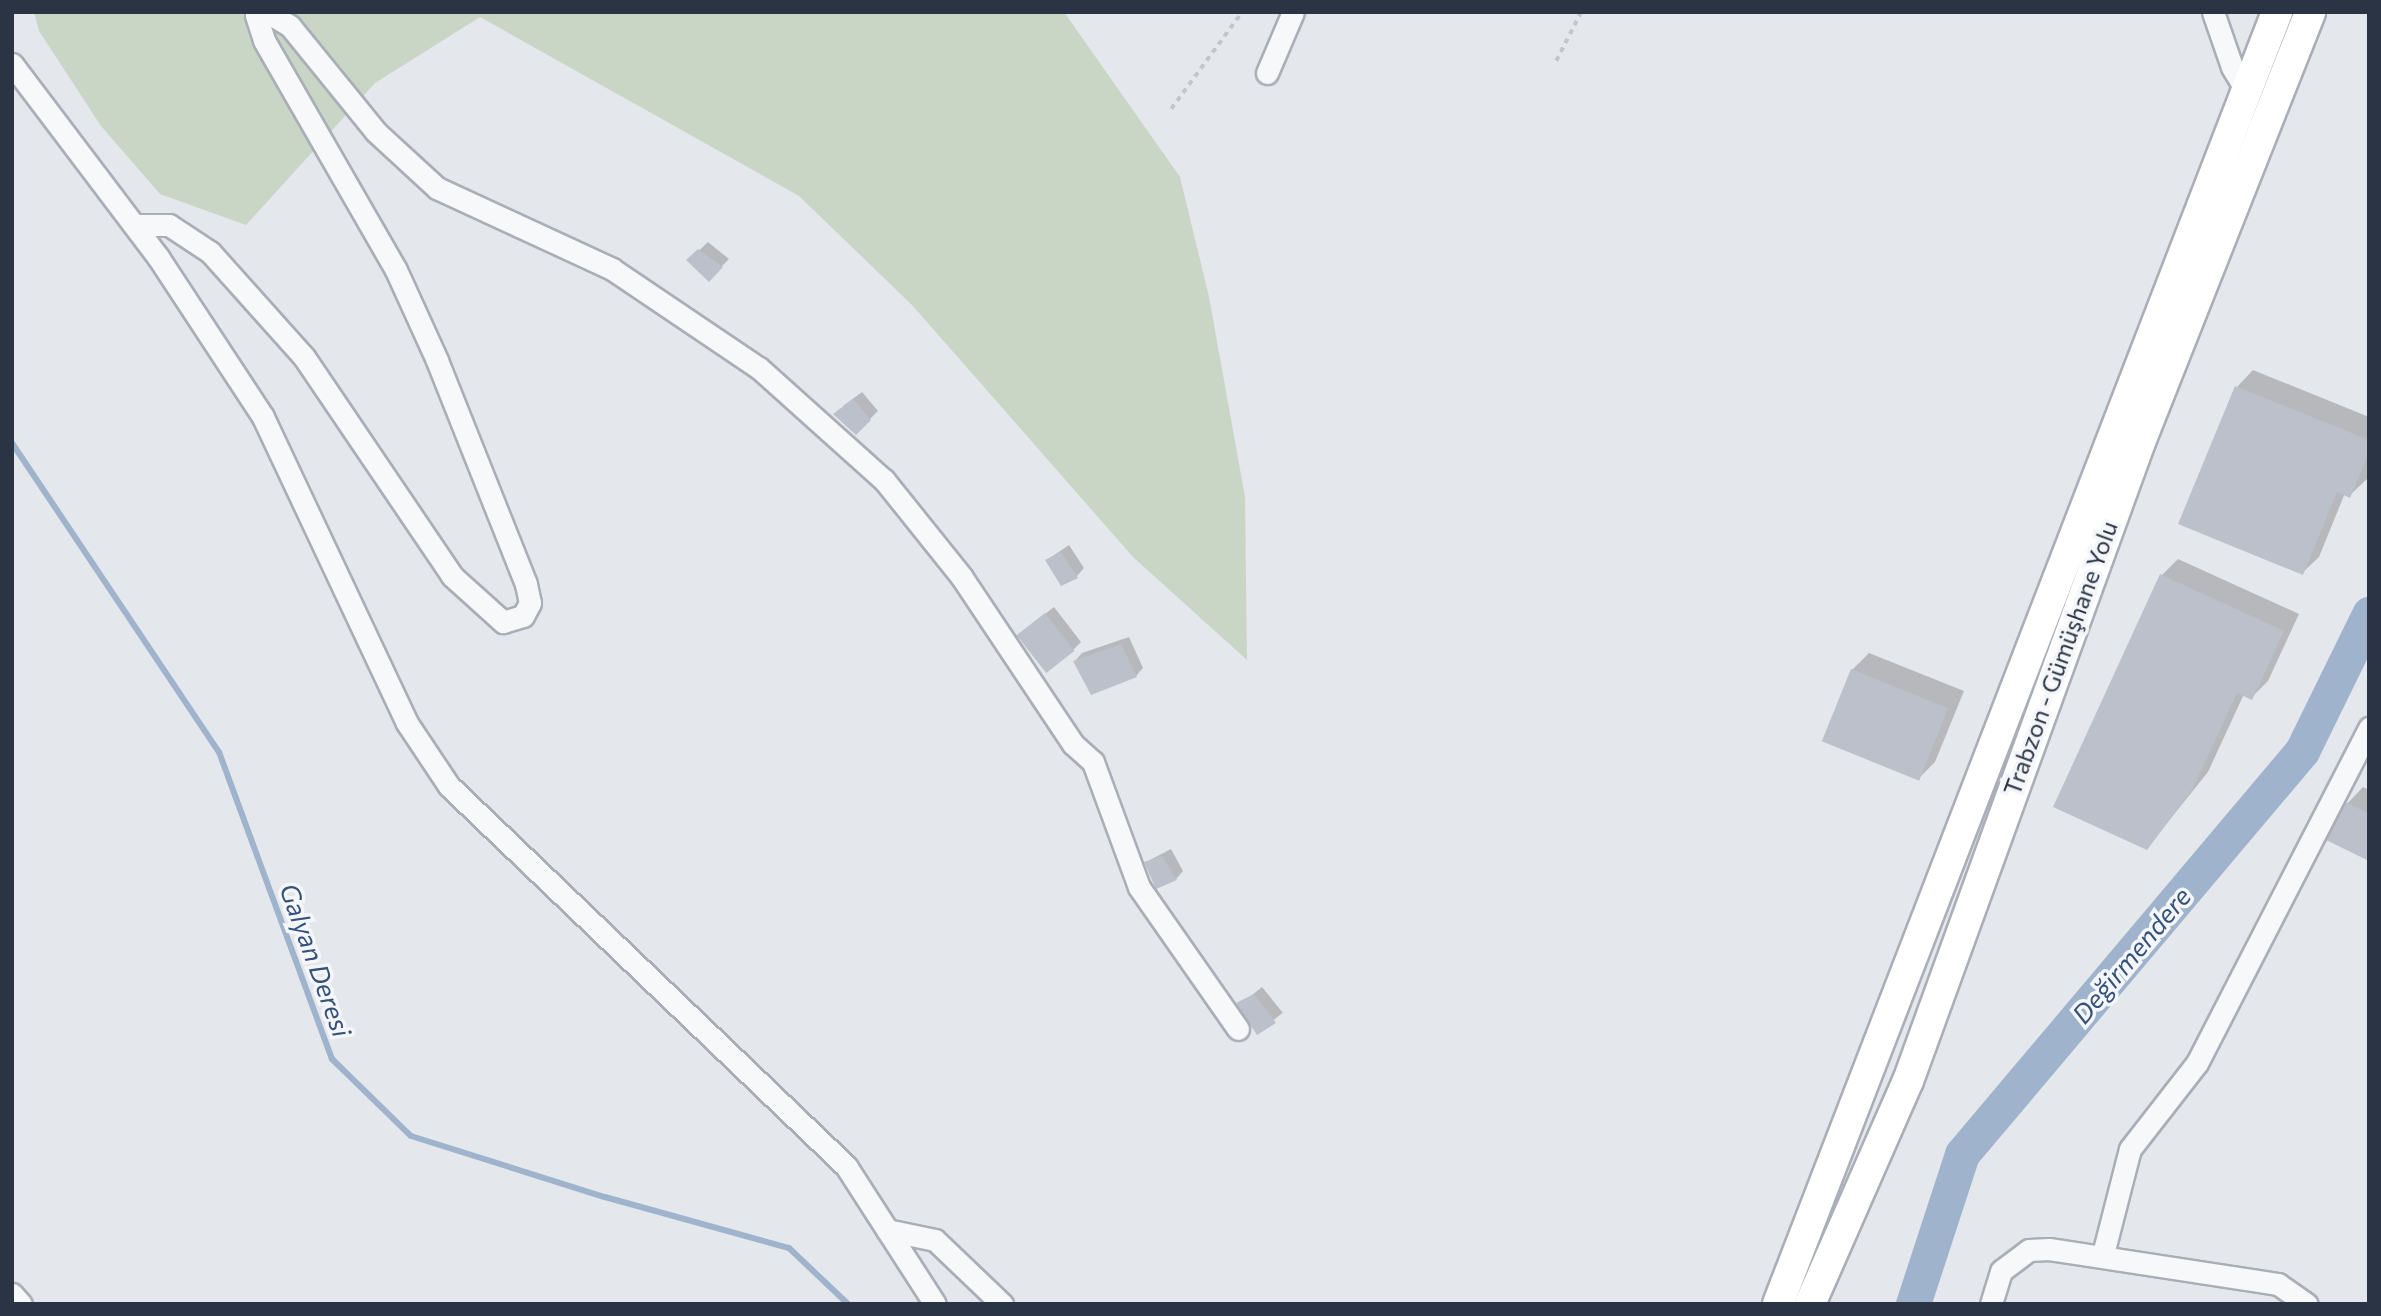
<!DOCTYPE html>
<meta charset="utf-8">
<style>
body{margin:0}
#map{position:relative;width:2381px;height:1316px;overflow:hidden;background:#e4e7ec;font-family:Commissioner,sans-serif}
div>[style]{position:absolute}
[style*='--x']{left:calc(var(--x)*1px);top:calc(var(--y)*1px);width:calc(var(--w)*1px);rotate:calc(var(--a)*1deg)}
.green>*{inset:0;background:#c9d6c5}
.shadow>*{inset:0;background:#0003;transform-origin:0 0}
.stream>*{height:6px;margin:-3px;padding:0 3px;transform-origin:3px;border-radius:3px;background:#9fb4cc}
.river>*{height:35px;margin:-17.5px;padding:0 17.5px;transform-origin:17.5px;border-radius:17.5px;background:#9fb4cc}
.building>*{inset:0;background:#bbc0ca;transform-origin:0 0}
.path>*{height:3.5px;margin-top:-1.75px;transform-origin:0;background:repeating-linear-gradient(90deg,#c2c5cb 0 5px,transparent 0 10px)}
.roads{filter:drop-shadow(2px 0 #a9aeb7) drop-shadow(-2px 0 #a9aeb7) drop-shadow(0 2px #a9aeb7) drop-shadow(0 -2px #a9aeb7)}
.minor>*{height:21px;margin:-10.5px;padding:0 10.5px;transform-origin:10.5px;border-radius:10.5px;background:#f7f8fa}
.highway>*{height:30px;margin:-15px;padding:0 15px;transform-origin:15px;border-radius:15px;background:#fff}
span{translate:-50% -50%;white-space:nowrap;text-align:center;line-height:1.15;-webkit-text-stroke:7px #f4f6f9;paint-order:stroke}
.street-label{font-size:24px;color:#2b3445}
.water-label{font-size:26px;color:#34527a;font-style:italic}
.frame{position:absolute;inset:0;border:14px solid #2b3445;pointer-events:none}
</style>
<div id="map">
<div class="green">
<i style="clip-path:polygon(34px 12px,1064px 12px,1180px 177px,1209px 297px,1245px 497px,1247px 660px,1133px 557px,912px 305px,799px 196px,480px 17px,375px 83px,246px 225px,160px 194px,101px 126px,39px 31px)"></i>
</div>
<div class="shadow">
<i style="clip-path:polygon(708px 242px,729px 259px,709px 279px,689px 260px)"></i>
<i style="clip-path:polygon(2253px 370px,2369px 417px,2367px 479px,2350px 495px,2345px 493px,2319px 557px,2302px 573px,2180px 523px,2237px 387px)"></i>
<i style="clip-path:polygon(862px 392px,878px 411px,856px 433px,843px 406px)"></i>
<i style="clip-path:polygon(1069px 545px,1084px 568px,1077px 576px,1047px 560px)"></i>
<i style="clip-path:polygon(2178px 559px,2299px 614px,2268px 681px,2252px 697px,2244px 694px,2208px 772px,2147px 848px,2162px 575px)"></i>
<i style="clip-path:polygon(1054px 607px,1081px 642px,1073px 650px,1027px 628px)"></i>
<i style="clip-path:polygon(1129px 637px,1143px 668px,1136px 676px,1075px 661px,1082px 653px)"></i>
<i style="clip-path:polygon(1869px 653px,1964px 691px,1935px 762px,1919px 778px,1852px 670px)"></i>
<i style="clip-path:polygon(2363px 787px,2369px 790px,2369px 859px,2347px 804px)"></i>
<i style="clip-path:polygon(1171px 849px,1183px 871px,1176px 879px,1146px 862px)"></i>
<i style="left:1262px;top:987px;width:33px;height:29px;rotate:51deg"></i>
</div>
<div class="stream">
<i style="--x:12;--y:443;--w:372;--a:56.2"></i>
<i style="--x:219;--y:752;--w:327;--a:69.8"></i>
<i style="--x:332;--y:1059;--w:110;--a:44.3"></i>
<i style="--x:411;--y:1136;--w:203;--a:17.5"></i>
<i style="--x:605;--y:1197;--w:191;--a:15.5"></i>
<i style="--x:789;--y:1248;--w:81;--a:43.5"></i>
</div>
<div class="river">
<i style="--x:1913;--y:1304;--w:158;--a:-71.9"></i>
<i style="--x:1962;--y:1154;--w:527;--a:-49.85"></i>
<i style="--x:2302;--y:751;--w:153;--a:-63.9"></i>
</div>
<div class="building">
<i style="clip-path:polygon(698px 249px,723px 267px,709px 282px,686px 260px)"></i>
<i style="clip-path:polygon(2235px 386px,2369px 440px,2369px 453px,2350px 498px,2337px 492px,2303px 575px,2178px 524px)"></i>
<i style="clip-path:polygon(853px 399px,871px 420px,856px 435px,833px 414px)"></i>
<i style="clip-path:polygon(1061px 552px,1078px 578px,1061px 586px,1045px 560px)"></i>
<i style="clip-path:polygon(2160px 574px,2284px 631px,2252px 700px,2237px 693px,2192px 790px,2147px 850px,2053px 807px)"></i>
<i style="left:1045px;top:613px;width:48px;height:36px;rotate:52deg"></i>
<i style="clip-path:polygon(1121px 644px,1137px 677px,1091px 695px,1073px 661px)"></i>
<i style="left:1851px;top:669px;width:105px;height:78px;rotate:22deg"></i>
<i style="clip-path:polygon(2346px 802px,2369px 814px,2369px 861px,2326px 840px)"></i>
<i style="clip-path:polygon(1162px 856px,1177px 880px,1156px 889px,1144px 862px)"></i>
<i style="clip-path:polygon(1254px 994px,1276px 1023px,1257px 1035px,1236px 1003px)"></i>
</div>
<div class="path">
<i style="--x:1556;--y:61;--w:55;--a:-63"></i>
<i style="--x:1171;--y:109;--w:120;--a:-53.8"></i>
</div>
<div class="roads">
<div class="minor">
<i style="--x:267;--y:12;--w:27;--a:31"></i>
<i style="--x:290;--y:26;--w:136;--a:50.9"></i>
<i style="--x:376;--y:132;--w:83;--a:42.6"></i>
<i style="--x:437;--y:188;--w:193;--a:24.8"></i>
<i style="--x:612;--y:269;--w:177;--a:34"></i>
<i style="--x:759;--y:368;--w:168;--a:41.9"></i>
<i style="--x:884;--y:480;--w:123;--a:51.3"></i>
<i style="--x:961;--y:576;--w:202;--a:56.3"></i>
<i style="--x:1073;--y:744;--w:27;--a:42"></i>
<i style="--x:1093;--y:762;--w:133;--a:69.8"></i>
<i style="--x:1139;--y:887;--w:173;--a:55.1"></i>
<i style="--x:2213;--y:12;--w:58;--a:70.9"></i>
<i style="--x:2232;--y:67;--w:27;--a:59"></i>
<i style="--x:12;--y:64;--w:242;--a:52.9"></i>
<i style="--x:158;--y:257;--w:191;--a:56.7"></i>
<i style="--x:263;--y:417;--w:338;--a:64.8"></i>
<i style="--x:407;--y:723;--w:76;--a:56.3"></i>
<i style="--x:449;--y:786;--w:550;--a:43.75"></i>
<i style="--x:846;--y:1166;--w:164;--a:57.2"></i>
<i style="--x:1267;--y:73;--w:66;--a:-66.9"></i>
<i style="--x:134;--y:225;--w:35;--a:0"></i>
<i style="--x:169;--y:225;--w:49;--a:33.4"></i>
<i style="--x:210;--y:252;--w:141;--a:48.2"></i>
<i style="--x:304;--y:357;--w:264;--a:55.9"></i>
<i style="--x:452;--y:576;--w:69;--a:42"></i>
<i style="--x:503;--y:622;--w:21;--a:-17"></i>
<i style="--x:523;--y:616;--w:15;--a:-62"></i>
<i style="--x:530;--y:603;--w:19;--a:-102"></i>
<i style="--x:526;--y:584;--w:241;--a:-111.7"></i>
<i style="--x:437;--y:360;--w:99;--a:-114.5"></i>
<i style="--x:396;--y:270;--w:265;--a:-119.9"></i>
<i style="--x:264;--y:40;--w:26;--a:-108"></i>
<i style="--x:256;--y:15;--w:7;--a:-27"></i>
<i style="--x:887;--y:1230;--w:49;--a:11.8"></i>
<i style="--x:935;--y:1240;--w:93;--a:43.7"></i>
<i style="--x:2103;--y:1254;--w:108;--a:-75.6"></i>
<i style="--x:2130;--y:1149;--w:109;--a:-52.1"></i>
<i style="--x:2197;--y:1063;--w:377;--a:-62.8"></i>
<i style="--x:12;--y:1294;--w:13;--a:48"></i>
<i style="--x:1991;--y:1304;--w:34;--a:-73"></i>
<i style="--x:2001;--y:1271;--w:35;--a:-37"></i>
<i style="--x:2029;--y:1250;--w:20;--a:-3"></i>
<i style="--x:2049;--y:1249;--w:232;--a:8.7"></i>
<i style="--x:2278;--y:1284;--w:35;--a:35"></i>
</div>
<div class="highway">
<i style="--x:1778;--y:1304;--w:1385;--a:-68.88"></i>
<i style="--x:1810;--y:1304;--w:244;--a:-66.3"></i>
<i style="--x:1908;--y:1081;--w:680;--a:-70.05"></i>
<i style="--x:2140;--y:442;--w:462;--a:-68.4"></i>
</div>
</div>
<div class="street-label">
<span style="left:2060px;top:658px;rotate:-70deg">Trabzon - Gümüşhane Yolu</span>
</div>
<div class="water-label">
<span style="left:2131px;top:955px;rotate:-50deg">Değirmendere</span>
<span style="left:316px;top:960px;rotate:70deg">Galyan Deresi</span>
</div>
<div class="frame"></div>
</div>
